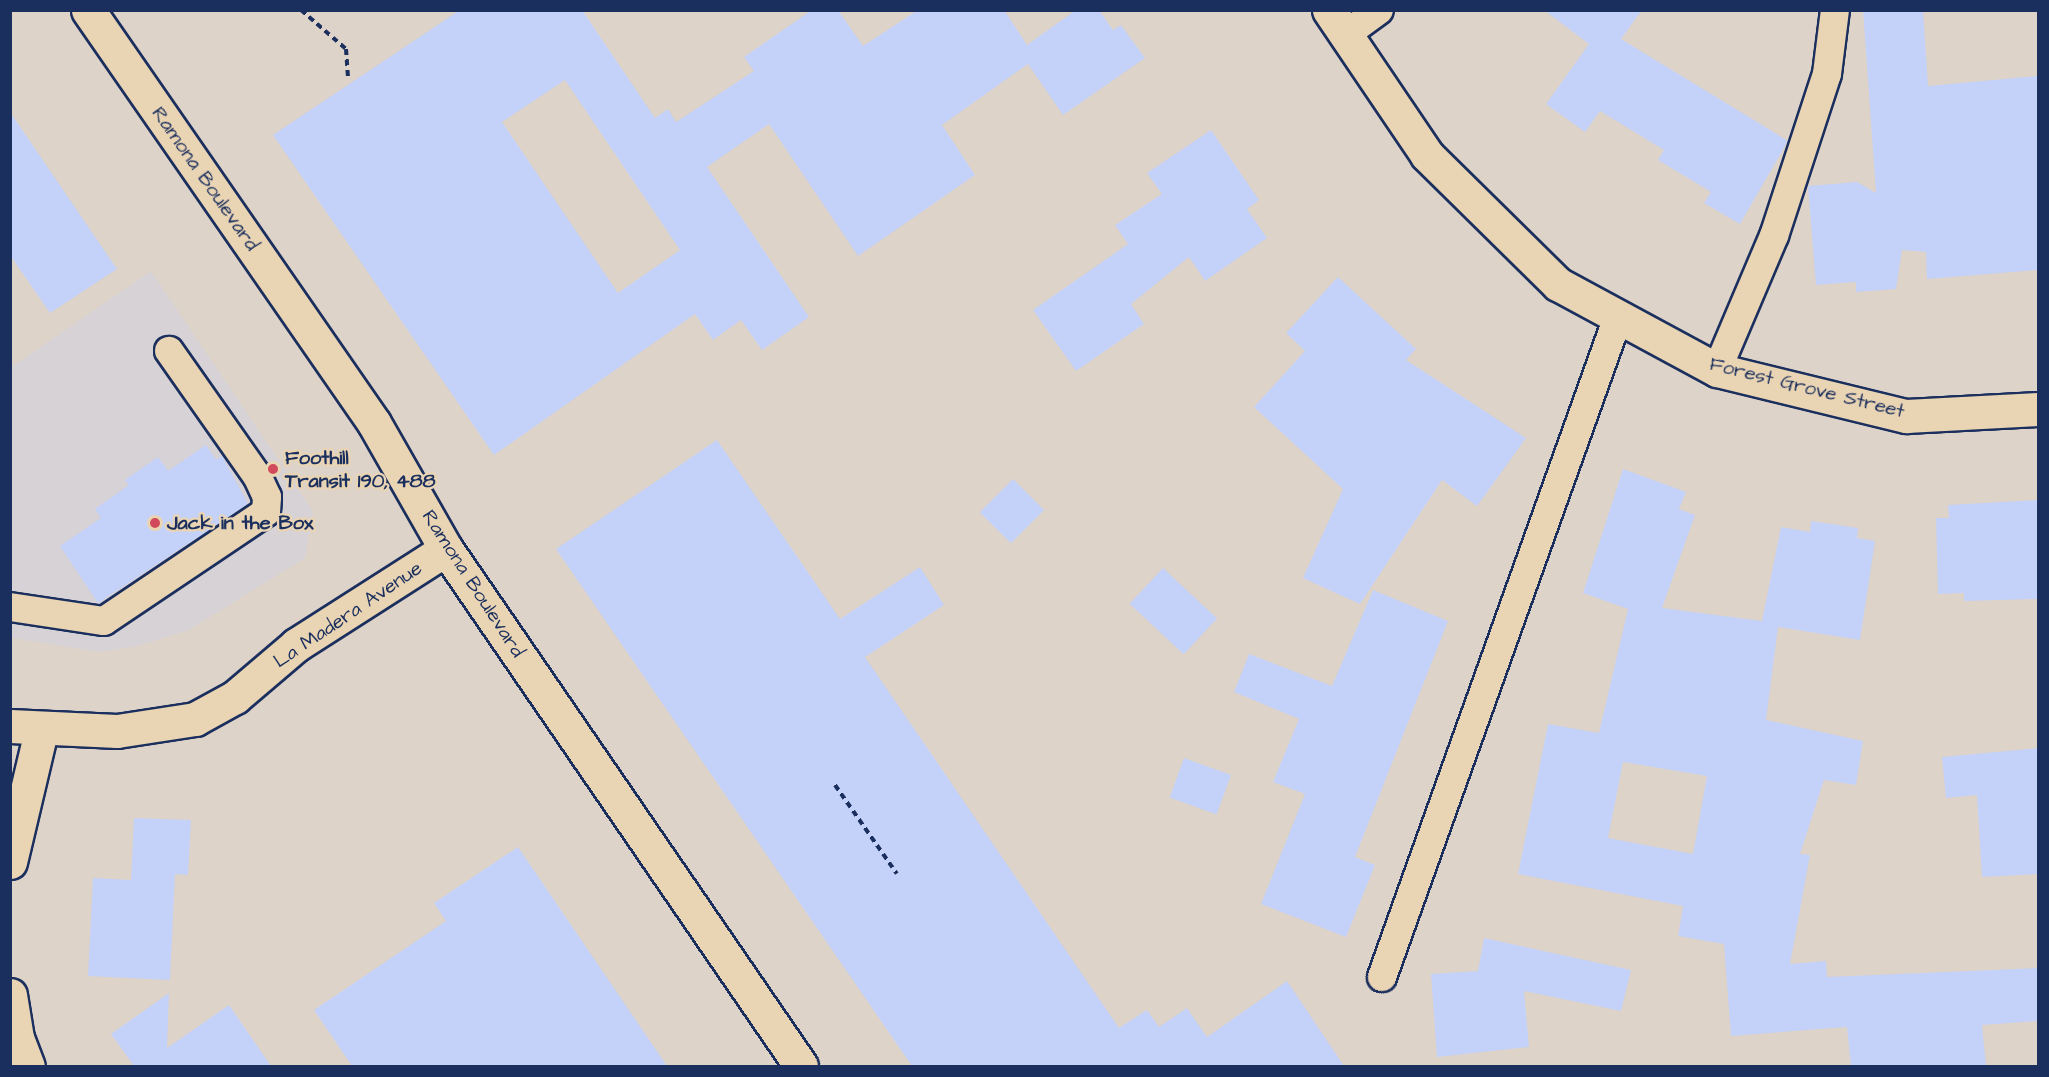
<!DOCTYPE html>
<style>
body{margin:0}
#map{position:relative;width:2049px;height:1077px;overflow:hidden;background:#ded3c8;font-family:"Architects Daughter",sans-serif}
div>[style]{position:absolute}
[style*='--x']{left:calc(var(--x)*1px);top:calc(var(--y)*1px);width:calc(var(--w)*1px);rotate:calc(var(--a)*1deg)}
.built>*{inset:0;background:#d6d2d6}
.building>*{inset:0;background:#c4d1f8;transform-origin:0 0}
.path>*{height:4px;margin-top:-2px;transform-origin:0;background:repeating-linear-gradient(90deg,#1b2f5e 0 6px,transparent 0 10.5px)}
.roads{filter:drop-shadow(2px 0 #1b2f5e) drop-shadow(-2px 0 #1b2f5e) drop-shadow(0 2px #1b2f5e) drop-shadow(0 -2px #1b2f5e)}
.lane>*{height:28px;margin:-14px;padding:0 14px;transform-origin:14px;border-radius:14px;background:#e9d4b3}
.street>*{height:33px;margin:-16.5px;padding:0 16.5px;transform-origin:16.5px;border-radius:16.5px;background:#e9d4b3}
.primary>*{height:33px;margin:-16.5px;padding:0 16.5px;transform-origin:16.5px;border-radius:16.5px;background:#e9d4b3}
.dots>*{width:16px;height:16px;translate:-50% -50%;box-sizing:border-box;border:3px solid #e9d4b3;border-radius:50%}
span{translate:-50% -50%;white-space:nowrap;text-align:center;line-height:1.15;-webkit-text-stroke:4.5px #e9d4b3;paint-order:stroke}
.street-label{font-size:20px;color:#1b2f5e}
.poi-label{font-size:20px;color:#1b2f5e;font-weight:700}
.left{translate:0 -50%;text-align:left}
.frame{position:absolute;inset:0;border:12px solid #1b2f5e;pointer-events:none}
</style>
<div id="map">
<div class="built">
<i style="clip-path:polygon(151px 271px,313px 511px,305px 558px,189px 630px,138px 646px,99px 652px,11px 638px,10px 368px)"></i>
</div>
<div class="building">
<i style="clip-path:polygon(evenodd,460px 10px,582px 10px,655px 118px,668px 109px,676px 122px,754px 71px,744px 57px,812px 10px,838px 10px,863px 46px,918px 10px,1004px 10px,1027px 45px,1076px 10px,1099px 10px,1113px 30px,1121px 25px,1145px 58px,1063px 115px,1028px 64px,942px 125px,975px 175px,858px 256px,769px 124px,707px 167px,809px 317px,762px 350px,741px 320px,713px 340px,695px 314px,494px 455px,273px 135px,460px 10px,565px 80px,680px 250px,618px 293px,502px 122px,565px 80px)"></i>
<i style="clip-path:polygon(1544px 10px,1642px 10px,1621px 39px,1788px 141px,1740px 224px,1704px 203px,1711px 192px,1658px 160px,1664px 150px,1600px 111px,1585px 132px,1546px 104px,1589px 44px)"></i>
<i style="clip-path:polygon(1863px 10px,1923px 10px,1928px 86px,2038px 76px,2038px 270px,1927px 279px,1926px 252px,1902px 250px,1896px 289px,1856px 292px,1856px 282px,1816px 285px,1808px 186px,1857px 182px,1876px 193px)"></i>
<i style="clip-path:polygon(10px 112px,117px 269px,50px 313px,10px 255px)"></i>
<i style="clip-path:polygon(1211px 130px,1259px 200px,1247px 209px,1267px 238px,1205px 281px,1189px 257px,1131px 304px,1144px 324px,1076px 371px,1033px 310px,1128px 244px,1115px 225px,1162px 194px,1147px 173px)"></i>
<i style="clip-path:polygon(1338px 277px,1416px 349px,1406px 360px,1526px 438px,1477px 506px,1442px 480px,1360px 604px,1303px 578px,1343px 489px,1254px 407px,1305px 351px,1286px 333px)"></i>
<i style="clip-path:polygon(717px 440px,840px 619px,920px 567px,944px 605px,865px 657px,1119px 1028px,1147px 1010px,1159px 1027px,1187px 1008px,1207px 1037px,1287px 981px,1344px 1066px,912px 1066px,556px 549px)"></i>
<i style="clip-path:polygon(206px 445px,216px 460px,222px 456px,248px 504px,98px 603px,60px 546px,101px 518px,95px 509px,129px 485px,125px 480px,158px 457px,168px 471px)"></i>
<i style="clip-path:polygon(evenodd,1623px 469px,1686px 492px,1679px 509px,1695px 515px,1662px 608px,1762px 621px,1781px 527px,1810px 532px,1811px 521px,1858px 528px,1857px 538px,1875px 541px,1860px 640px,1778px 627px,1766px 720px,1863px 741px,1856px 785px,1824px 780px,1800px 854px,1810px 855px,1790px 964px,1826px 961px,1827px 977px,2038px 968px,2038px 1021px,1982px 1025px,1986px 1066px,1851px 1066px,1847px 1027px,1731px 1036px,1724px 944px,1678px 936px,1683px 906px,1518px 874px,1548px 724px,1599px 733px,1628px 609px,1583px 593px,1623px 469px,1623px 762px,1707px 776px,1693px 854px,1608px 838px,1623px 762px)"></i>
<i style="left:1013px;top:479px;width:44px;height:47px;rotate:45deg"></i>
<i style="clip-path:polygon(2038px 500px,2038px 599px,1964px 601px,1964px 593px,1938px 594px,1936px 518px,1949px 518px,1948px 505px)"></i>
<i style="left:1163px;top:568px;width:74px;height:49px;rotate:43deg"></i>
<i style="clip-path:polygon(1373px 590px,1448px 621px,1355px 857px,1375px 865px,1346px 937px,1261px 904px,1305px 794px,1273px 782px,1299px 719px,1234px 692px,1249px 654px,1332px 686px)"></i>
<i style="clip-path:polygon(2038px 748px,2038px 874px,1982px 877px,1977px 795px,1946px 798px,1942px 757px)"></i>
<i style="left:1184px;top:758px;width:50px;height:42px;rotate:20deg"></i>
<i style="clip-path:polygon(134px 818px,191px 820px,188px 875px,175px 874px,170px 980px,88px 976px,93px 878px,131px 880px)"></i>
<i style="clip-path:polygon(518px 847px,667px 1066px,352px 1066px,314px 1010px,446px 921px,434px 903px)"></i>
<i style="clip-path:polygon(1484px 938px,1631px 970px,1621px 1011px,1524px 991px,1529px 1047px,1437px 1057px,1431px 974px,1478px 971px)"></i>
<i style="clip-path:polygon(169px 993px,167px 1048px,229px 1005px,271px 1066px,134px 1066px,111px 1034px)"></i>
</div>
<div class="path">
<i style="--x:301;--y:10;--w:60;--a:40.9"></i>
<i style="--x:346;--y:49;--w:30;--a:86"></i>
<i style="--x:835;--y:785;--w:108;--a:55.1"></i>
</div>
<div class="roads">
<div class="lane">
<i style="--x:1345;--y:35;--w:42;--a:-36.3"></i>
<i style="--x:1717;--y:370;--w:146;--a:-67"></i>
<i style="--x:1774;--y:236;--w:170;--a:-71.9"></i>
<i style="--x:1827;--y:74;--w:64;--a:-82.9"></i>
<i style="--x:10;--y:607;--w:95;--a:8.5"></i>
<i style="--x:104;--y:621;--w:195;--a:-33.9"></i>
<i style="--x:266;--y:512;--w:15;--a:-86"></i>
<i style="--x:267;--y:497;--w:23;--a:-115"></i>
<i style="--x:257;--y:476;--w:153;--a:-125.1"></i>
<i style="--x:1382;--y:977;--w:701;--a:-70.32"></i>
</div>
<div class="street">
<i style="--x:1329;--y:10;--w:175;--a:55.9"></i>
<i style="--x:1427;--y:155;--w:184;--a:44.6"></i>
<i style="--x:1558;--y:284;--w:181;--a:28.4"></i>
<i style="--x:1717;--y:370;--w:195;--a:13.7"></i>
<i style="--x:1906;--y:416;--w:132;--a:-3"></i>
<i style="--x:10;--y:726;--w:107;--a:2.7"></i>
<i style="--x:117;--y:731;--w:79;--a:-8.7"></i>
<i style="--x:195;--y:719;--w:46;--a:-28.8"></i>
<i style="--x:235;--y:697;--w:80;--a:-40.4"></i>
<i style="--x:296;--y:645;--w:178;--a:-32.6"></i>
<i style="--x:10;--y:862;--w:135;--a:-76.7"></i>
<i style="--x:10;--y:995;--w:44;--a:80.8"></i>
<i style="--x:17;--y:1038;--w:30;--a:69"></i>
</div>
<div class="primary">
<i style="--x:88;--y:10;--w:502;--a:55.3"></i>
<i style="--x:374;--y:423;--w:145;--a:60.3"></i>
<i style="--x:446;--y:549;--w:627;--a:55.52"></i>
</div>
</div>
<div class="dots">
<i style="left:273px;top:469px;background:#d1495b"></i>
<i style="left:155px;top:523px;background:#d1495b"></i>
</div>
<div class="street-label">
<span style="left:205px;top:179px;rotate:55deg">Ramona Boulevard</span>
<span style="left:1807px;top:388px;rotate:14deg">Forest Grove Street</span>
<span style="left:473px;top:584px;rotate:57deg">Ramona Boulevard</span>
<span style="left:348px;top:615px;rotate:-34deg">La Madera Avenue</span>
</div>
<div class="poi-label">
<span class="left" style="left:285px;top:470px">Foothill<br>Transit 190, 488</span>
<span class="left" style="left:167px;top:523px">Jack in the Box</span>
</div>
<div class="frame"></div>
</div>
